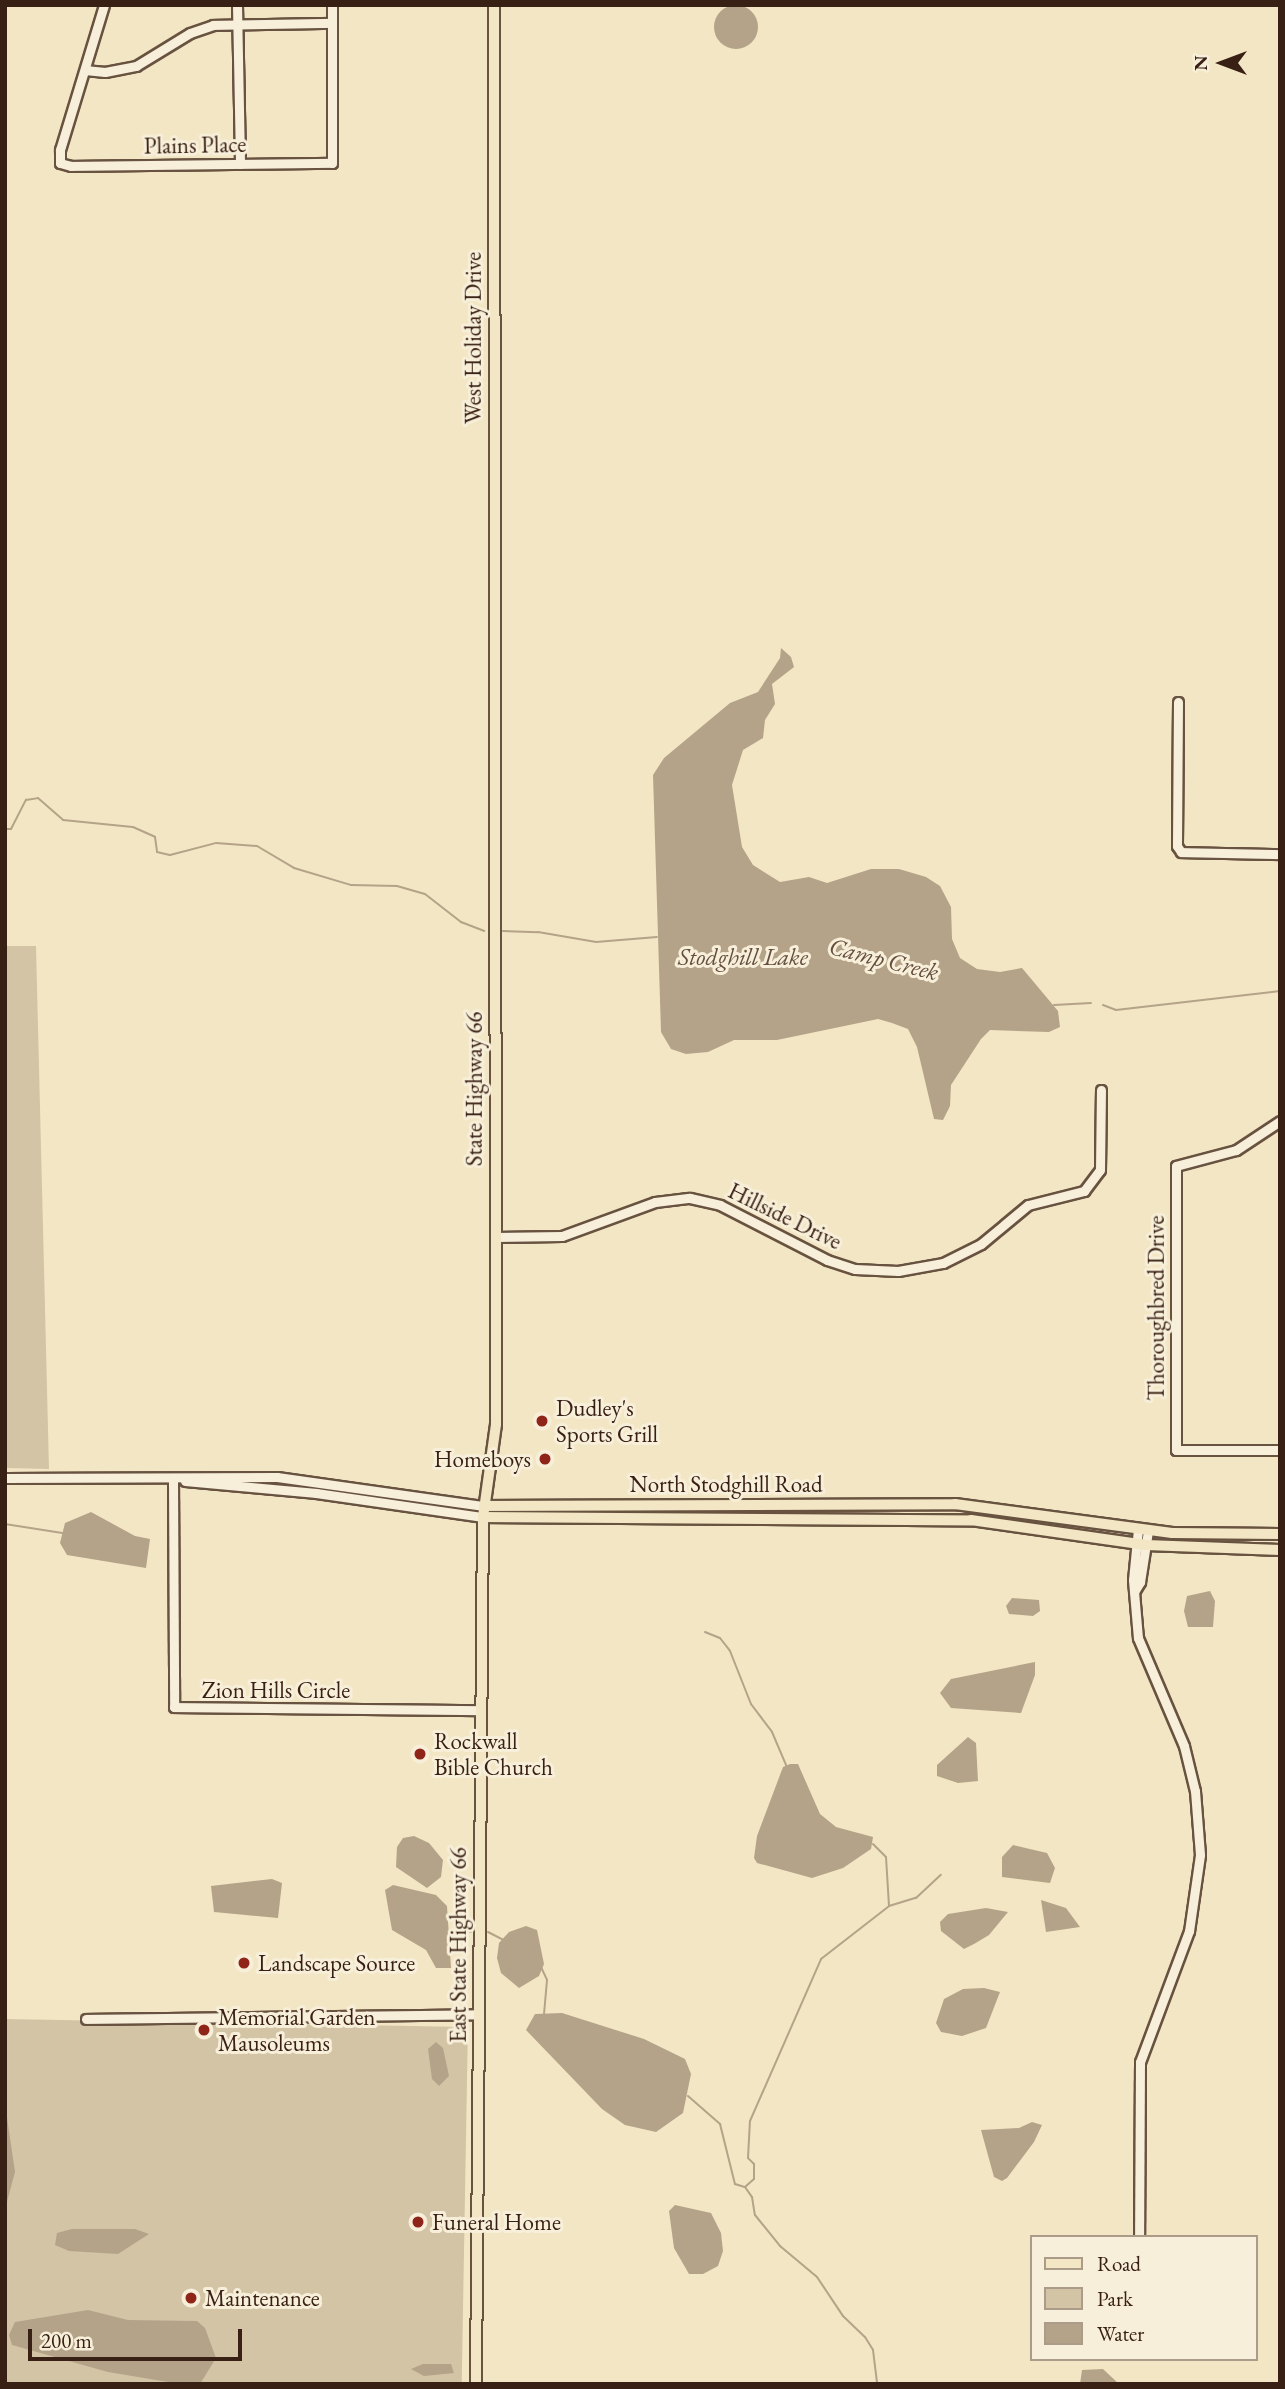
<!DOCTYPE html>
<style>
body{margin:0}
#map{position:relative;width:1285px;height:2389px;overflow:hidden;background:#f3e6c4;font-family:"EB Garamond",serif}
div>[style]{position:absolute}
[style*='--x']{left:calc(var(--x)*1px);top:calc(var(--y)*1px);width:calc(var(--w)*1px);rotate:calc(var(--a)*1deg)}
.green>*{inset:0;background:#d3c4a6;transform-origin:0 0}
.water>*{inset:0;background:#b4a388}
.round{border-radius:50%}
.stream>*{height:2px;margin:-1px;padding:0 1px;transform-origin:1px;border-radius:1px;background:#b4a388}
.roads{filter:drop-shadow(2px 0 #685240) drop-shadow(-2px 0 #685240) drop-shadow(0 2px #685240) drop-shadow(0 -2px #685240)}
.minor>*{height:9px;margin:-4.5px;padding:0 4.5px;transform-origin:4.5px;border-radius:4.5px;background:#f7efd9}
.major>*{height:10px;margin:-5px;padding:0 5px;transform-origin:5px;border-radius:5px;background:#f3e6c4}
.dots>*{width:19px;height:19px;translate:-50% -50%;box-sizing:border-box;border:4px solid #f7efd9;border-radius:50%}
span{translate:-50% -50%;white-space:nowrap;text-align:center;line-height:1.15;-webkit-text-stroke:6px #f7efd9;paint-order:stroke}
.street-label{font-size:23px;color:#392014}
.poi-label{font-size:23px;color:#392014}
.left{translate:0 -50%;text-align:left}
.right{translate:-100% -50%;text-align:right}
.water-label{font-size:24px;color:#644e3d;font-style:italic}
.frame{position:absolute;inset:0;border:7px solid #392014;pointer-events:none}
.legend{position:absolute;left:1030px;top:2235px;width:228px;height:126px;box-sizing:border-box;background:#f7efd9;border:2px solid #ab9c8a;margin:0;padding:9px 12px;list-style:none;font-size:21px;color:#392014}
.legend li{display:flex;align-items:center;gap:14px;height:35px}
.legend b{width:35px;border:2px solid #ab9c8a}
.north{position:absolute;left:1187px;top:28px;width:70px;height:70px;-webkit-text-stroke:5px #f7efd9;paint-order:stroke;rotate:270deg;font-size:19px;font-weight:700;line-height:28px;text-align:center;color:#392014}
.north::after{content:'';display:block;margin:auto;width:24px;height:32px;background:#392014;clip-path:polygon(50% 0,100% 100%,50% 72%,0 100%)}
.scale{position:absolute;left:28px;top:2329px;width:214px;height:32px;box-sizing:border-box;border:4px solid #392014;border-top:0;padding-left:9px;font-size:21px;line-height:24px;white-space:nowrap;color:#392014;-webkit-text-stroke:5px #f7efd9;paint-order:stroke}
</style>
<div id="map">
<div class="green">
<i style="clip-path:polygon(5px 946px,36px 946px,49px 1469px,5px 1468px)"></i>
<i style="left:5px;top:2019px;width:463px;height:365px;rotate:1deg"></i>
</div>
<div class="water">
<i class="round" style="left:714px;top:5px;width:44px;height:44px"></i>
<i style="clip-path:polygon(781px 648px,791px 657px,794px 667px,772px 684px,775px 704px,765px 720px,763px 738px,743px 750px,732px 785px,742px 847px,753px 865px,780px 882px,809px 877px,827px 883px,871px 869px,899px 869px,926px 877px,940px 886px,951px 907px,952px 939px,960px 958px,977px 969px,1000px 972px,1022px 968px,1058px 1011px,1060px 1027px,1049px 1032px,990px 1030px,981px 1039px,951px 1085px,950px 1106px,943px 1120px,934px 1119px,917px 1047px,908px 1029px,892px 1023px,878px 1019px,777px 1040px,734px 1040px,708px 1052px,686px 1054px,671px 1049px,661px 1032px,653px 775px,664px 758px,730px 703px,758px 692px,780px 658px)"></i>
<i style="clip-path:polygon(91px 1512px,135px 1536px,150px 1539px,146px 1568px,67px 1555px,60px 1543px,65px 1523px)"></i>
<i style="clip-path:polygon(1210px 1591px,1215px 1601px,1213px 1627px,1188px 1627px,1184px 1611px,1187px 1596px)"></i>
<i style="clip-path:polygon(1012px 1598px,1039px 1600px,1040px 1611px,1033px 1616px,1009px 1614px,1006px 1606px)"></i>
<i style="clip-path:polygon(1035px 1662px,1035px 1675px,1021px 1713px,951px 1708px,940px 1693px,951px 1679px)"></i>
<i style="clip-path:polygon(968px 1737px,976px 1743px,978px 1781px,958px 1783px,937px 1776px,937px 1765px)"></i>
<i style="clip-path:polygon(790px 1764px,798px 1764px,820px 1814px,836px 1827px,873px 1837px,871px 1849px,843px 1868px,812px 1878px,757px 1863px,754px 1858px,757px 1836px,783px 1767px)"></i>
<i style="clip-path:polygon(414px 1836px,429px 1843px,443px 1860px,441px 1877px,427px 1888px,396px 1867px,397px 1847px,403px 1838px)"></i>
<i style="clip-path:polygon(1013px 1845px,1047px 1853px,1055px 1868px,1050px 1883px,1002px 1877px,1002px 1857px)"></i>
<i style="clip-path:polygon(272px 1879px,282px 1883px,278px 1918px,214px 1912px,211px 1886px)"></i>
<i style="clip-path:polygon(393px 1885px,436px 1895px,447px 1906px,451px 1968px,436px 1968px,426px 1950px,392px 1930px,385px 1890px)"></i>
<i style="clip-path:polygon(1041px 1900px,1066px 1908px,1080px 1927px,1046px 1932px)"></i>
<i style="clip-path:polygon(986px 1908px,1008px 1912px,989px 1935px,974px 1944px,964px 1949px,941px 1931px,940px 1922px,948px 1914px)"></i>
<i style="clip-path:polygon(526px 1926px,537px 1930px,544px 1964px,539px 1976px,519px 1988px,501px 1973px,497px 1958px,499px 1943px,509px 1932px)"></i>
<i style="clip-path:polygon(984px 1988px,1000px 1992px,986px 2028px,962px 2036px,941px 2032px,936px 2023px,944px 1999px,963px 1989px)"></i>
<i style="clip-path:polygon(562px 2013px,644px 2039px,685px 2059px,691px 2074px,683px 2113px,656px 2132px,625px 2125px,602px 2109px,526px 2030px,535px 2014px)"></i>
<i style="clip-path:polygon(436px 2042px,443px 2048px,449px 2076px,439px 2086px,432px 2079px,428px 2049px)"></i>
<i style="clip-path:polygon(5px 2104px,15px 2172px,5px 2209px)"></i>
<i style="clip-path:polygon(1032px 2122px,1042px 2125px,1034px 2142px,1007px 2178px,1002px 2181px,994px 2177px,981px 2130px,1019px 2128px)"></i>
<i style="clip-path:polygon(675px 2205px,711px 2213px,721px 2233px,723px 2251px,718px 2266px,703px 2274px,689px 2274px,674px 2248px,669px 2211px)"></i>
<i style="clip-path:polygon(72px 2229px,135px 2229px,149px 2234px,118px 2254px,69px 2251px,55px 2245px,57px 2233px)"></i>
<i style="clip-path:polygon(88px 2310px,128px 2320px,197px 2321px,205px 2328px,216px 2358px,200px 2384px,180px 2384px,108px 2372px,12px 2345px,9px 2335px,15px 2322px)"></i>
<i style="clip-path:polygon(423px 2364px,451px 2364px,454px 2373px,424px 2376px,411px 2369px)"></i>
<i style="clip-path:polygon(1103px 2369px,1119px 2384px,1080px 2384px,1082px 2370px)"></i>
</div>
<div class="stream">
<i style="--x:5;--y:829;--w:6;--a:0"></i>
<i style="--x:11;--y:829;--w:33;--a:-63"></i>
<i style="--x:26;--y:800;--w:12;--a:-9"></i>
<i style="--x:38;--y:798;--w:33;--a:41"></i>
<i style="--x:63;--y:820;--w:70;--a:5.7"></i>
<i style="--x:133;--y:827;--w:24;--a:24"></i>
<i style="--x:155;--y:837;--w:15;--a:82"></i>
<i style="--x:157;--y:852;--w:13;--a:13"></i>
<i style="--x:170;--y:855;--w:48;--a:-14.6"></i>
<i style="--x:216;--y:843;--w:41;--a:4.2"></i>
<i style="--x:257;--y:846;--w:43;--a:30.7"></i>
<i style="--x:294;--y:868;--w:59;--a:16.6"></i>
<i style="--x:351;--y:885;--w:46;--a:1.2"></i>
<i style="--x:397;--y:886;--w:29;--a:16"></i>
<i style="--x:425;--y:894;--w:46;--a:37.9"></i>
<i style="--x:461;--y:922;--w:25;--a:21"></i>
<i style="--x:503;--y:931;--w:35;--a:2"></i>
<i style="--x:538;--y:932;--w:59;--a:9.8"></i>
<i style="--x:596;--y:942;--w:61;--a:-4.7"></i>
<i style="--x:1054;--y:1005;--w:37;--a:-3"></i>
<i style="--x:1103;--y:1005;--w:14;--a:21"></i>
<i style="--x:1116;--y:1010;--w:165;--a:-6.6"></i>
<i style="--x:5;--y:1524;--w:58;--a:9"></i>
<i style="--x:705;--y:1632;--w:16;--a:22"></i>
<i style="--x:720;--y:1638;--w:16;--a:52"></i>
<i style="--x:730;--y:1651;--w:57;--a:68.4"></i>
<i style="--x:751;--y:1704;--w:35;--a:53"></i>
<i style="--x:772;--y:1732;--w:38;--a:67"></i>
<i style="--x:873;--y:1844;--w:18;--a:45"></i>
<i style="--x:886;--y:1857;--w:49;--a:86.5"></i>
<i style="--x:449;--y:1932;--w:22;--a:0"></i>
<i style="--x:488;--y:1932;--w:20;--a:27"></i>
<i style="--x:541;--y:1967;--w:14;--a:65"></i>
<i style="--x:547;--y:1980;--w:35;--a:95"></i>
<i style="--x:688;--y:2096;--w:43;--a:41.2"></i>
<i style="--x:720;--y:2124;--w:62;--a:76"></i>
<i style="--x:735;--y:2184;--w:10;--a:17"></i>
<i style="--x:745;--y:2187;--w:12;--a:55"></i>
<i style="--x:752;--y:2197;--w:18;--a:81"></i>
<i style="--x:755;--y:2215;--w:40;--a:51"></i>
<i style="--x:780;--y:2246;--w:48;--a:40"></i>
<i style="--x:817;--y:2277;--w:47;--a:56.3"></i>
<i style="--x:843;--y:2316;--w:30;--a:44"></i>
<i style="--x:865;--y:2337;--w:15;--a:58"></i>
<i style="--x:873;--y:2350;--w:34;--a:83"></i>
<i style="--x:745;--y:2187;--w:12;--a:-42"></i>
<i style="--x:754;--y:2179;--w:15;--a:-90"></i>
<i style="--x:754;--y:2164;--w:8;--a:-135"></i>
<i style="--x:748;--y:2158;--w:37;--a:-87"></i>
<i style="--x:750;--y:2121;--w:177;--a:-66.3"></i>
<i style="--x:821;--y:1959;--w:86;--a:-37.9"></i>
<i style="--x:889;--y:1906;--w:28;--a:-17"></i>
<i style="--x:916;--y:1898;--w:34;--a:-43"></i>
</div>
<div class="roads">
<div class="minor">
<i style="--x:104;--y:5;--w:152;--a:106.9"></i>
<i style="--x:60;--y:150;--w:13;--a:90"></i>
<i style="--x:60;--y:163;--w:11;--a:15"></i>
<i style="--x:71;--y:166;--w:261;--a:-0.7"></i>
<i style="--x:332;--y:163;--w:158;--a:-90"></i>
<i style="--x:237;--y:5;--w:159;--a:88.9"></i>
<i style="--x:85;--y:70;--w:20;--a:6"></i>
<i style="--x:105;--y:72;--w:32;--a:-11"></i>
<i style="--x:136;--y:66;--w:63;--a:-31.4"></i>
<i style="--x:190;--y:33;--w:24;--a:-19"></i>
<i style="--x:213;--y:25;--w:119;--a:-1"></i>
<i style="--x:1178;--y:702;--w:144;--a:90.4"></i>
<i style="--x:1177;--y:846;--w:7;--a:56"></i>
<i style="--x:1181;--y:852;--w:99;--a:1.2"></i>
<i style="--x:1280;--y:1121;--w:53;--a:146.6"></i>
<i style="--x:1236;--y:1150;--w:62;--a:165.1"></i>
<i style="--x:1176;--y:1166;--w:284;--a:90"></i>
<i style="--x:1176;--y:1450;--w:104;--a:0"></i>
<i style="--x:495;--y:1237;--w:67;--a:-0.9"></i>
<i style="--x:562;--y:1236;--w:99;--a:-20.1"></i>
<i style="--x:655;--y:1202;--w:35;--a:-7"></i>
<i style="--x:690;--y:1198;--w:31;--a:13"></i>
<i style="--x:720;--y:1205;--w:120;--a:27.2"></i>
<i style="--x:827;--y:1260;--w:29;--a:18"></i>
<i style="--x:855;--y:1269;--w:43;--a:2.7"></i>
<i style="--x:898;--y:1271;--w:46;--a:-10.1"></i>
<i style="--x:943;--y:1263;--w:42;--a:-26.6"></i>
<i style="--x:981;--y:1244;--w:61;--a:-39.7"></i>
<i style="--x:1028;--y:1205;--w:58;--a:-14"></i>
<i style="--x:1084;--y:1191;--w:26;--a:-53"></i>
<i style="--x:1100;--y:1170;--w:80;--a:-89.3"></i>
<i style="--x:5;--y:1478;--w:272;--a:-0.2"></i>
<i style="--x:277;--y:1477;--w:209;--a:8"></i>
<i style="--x:173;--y:1480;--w:227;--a:89.7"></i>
<i style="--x:174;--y:1707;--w:306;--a:0.6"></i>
<i style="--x:185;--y:1481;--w:132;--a:5.2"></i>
<i style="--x:316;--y:1493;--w:169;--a:8.2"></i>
<i style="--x:1138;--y:1529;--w:51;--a:95.6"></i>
<i style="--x:1133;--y:1580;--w:58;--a:85.1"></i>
<i style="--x:1138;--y:1638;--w:117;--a:66.9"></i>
<i style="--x:1184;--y:1746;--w:46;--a:76.3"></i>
<i style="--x:1195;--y:1791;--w:64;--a:85.5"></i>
<i style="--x:1200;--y:1855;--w:77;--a:98.2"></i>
<i style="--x:1189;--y:1931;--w:140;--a:110.5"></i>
<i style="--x:1140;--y:2062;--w:175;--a:90.3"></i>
<i style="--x:1134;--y:1592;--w:12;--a:-59"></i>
<i style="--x:1140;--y:1582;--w:52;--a:-81.1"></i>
<i style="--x:86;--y:2019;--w:393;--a:-0.7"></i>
</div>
<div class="major">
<i style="--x:484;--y:1506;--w:471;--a:-0.2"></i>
<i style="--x:955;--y:1504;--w:219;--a:7.6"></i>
<i style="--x:1172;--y:1533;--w:108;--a:0.5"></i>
<i style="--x:483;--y:1517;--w:488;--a:0.4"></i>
<i style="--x:971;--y:1520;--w:177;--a:8.1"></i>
<i style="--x:1146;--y:1545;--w:134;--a:2.1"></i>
<i style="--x:476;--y:2384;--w:867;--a:-89.54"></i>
<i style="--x:483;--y:1517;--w:94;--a:-82"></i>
<i style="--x:496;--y:1424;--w:40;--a:-90"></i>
<i style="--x:496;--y:1384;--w:1379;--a:-90.08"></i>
</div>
</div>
<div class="dots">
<i style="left:542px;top:1421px;background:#8f2418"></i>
<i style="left:545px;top:1459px;background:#8f2418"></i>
<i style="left:420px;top:1754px;background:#8f2418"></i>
<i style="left:244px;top:1963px;background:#8f2418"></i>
<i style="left:204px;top:2030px;background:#8f2418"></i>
<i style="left:418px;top:2222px;background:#8f2418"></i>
<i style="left:191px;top:2298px;background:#8f2418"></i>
</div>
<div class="street-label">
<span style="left:195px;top:145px;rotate:-1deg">Plains Place</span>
<span style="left:473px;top:338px;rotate:-90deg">West Holiday Drive</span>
<span style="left:474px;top:1089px;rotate:-90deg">State Highway 66</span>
<span style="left:785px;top:1216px;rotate:26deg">Hillside Drive</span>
<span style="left:1156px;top:1308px;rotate:-90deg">Thoroughbred Drive</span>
<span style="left:726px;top:1484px">North Stodghill Road</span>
<span style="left:276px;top:1690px">Zion Hills Circle</span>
<span style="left:458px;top:1945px;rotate:-90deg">East State Highway 66</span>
</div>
<div class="poi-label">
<span class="left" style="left:556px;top:1421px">Dudley's<br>Sports Grill</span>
<span class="right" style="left:531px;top:1459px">Homeboys</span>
<span class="left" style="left:434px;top:1754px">Rockwall<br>Bible Church</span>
<span class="left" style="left:258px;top:1963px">Landscape Source</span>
<span class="left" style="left:218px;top:2030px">Memorial Garden<br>Mausoleums</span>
<span class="left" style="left:432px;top:2222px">Funeral Home</span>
<span class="left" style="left:205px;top:2298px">Maintenance</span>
</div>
<div class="water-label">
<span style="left:743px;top:957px">Stodghill Lake</span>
<span style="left:884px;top:959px;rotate:14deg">Camp Creek</span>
</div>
<div class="frame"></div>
<ul class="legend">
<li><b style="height:9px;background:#f3e6c4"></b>Road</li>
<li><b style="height:19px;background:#d3c4a6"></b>Park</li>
<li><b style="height:19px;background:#b4a388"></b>Water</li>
</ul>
<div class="north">N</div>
<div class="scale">200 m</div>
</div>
